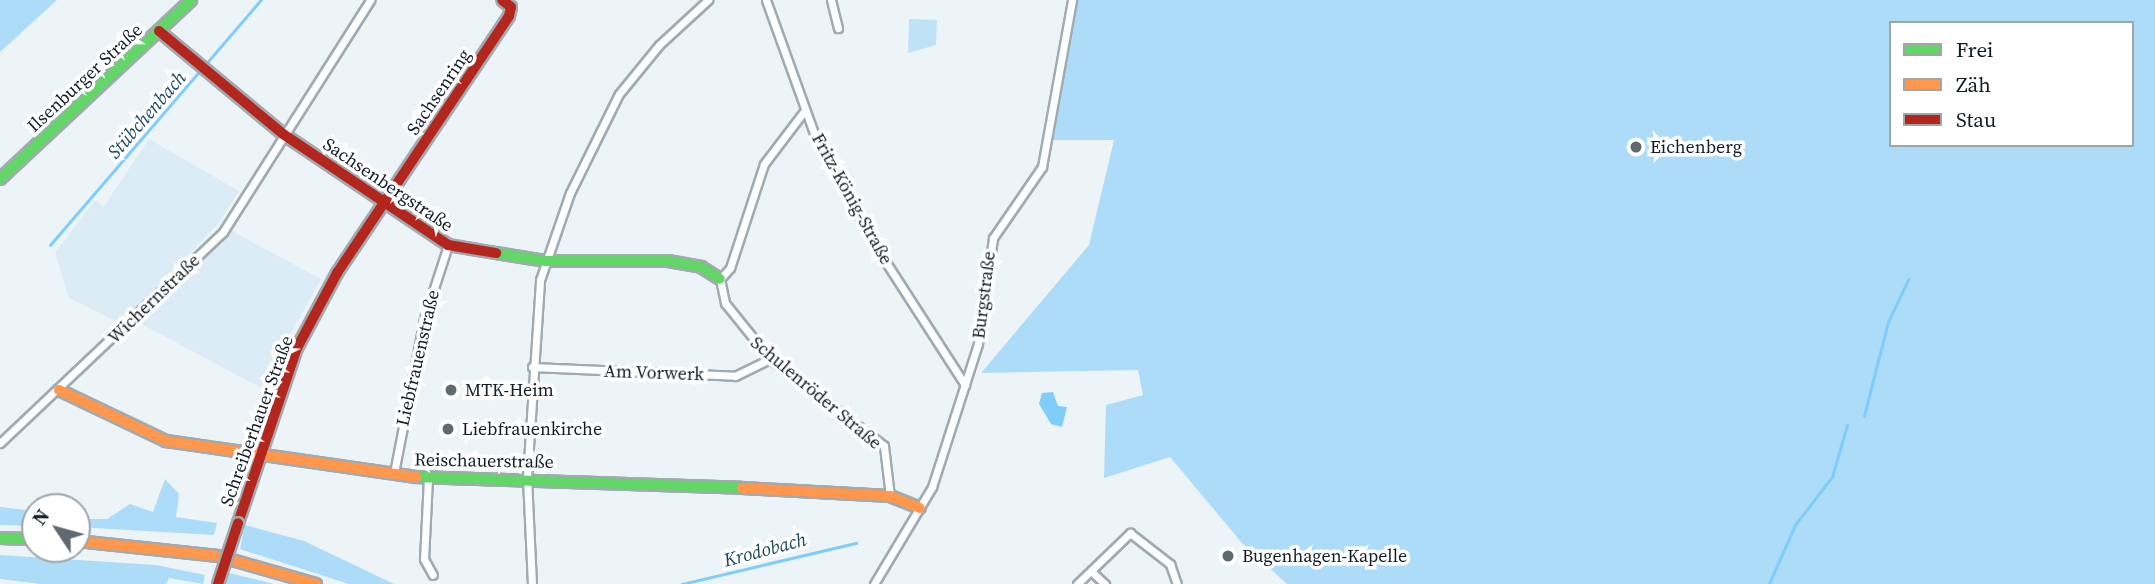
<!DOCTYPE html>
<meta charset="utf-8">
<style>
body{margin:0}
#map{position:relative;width:2155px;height:584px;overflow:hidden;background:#ecf4f8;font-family:"Source Serif 4",serif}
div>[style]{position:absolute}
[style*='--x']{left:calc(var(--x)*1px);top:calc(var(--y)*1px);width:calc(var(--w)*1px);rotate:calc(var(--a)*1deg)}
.built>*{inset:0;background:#dbecf6}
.green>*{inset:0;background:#bfe2f6}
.forest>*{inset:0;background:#acdcf7}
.water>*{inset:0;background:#7fcdf8}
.stream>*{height:2.5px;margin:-1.25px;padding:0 1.25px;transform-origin:1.25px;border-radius:1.25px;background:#7fcdf8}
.roads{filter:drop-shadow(2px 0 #a1aab0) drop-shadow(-2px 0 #a1aab0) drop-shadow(0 2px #a1aab0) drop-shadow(0 -2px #a1aab0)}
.street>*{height:7px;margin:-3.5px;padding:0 3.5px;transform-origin:3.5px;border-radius:3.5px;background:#fcfdfe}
.fast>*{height:10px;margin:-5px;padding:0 5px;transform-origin:5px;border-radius:5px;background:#63d668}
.slow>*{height:10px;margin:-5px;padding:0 5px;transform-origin:5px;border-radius:5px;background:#ff974d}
.jam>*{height:10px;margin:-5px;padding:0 5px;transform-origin:5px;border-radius:5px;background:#b3261e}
.bridges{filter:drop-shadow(2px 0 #a1aab0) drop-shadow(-2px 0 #a1aab0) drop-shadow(0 2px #a1aab0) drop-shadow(0 -2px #a1aab0)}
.jam-bridge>*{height:10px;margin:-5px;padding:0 5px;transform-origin:5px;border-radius:5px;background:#b3261e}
.dots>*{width:19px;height:19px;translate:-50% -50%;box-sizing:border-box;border:4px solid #fff;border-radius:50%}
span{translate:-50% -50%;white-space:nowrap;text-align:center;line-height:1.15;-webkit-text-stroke:7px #fff;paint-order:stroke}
.street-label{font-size:18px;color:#111e26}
.poi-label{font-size:18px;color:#111e26}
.left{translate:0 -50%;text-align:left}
.water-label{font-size:19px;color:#1b4860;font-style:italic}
.legend{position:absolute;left:1889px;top:21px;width:245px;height:126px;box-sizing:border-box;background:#fff;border:2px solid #a0a5a8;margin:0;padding:9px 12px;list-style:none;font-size:21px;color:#111e26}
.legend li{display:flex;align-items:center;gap:14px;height:35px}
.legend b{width:35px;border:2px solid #a0a5a8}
.north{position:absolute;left:21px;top:493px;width:70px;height:70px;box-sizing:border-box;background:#fff;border:2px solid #a0a5a8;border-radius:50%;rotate:306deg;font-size:19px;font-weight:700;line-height:28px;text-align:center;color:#111e26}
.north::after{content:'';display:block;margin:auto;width:24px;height:32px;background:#5e6970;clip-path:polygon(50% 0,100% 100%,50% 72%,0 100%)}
</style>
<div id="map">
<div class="built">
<i style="clip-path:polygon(149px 139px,239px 191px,218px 224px,121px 324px,69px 298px,55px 253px,95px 200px,104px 206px)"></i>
<i style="clip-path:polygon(230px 230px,321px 279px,261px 388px,136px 321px)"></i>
</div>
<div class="green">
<i style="clip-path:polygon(909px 19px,937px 20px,936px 45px,908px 53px)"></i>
</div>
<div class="forest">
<i style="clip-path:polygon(0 0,57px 0,0 52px)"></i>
<i style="clip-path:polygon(evenodd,1076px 0,2155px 0,2155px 584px,1287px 584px,1242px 543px,1170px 457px,1104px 478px,1106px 405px,1143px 395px,1138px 370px,981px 373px,1089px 245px,1114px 140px,1053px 140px,1076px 0,1891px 23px,2132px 23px,2132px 145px,1891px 145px,1891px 23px)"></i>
<i style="clip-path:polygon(165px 479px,179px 494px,176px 517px,217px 523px,214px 535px,77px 527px,77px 519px,107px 519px,130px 504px,153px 512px)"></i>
<i style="clip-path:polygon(0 507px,26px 510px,35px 526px,0 525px)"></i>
<i style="clip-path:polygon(245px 525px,304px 541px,394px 584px,349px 584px,240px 549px)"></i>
<i style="clip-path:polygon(0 555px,156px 565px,205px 575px,203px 584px,169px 578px,166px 584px,41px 584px,0 579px)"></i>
<i style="clip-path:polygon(229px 573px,274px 584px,225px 584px)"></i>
</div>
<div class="water">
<i style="clip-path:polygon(1053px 392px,1058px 406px,1067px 407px,1062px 427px,1051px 424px,1039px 404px,1042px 393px)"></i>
</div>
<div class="stream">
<i style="--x:50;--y:245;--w:323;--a:-49.3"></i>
<i style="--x:1864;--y:416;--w:97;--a:-75.7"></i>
<i style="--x:1888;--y:322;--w:47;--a:-64.5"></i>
<i style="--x:682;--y:584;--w:179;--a:-13.3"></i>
<i style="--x:1769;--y:584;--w:64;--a:-66.2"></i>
<i style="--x:1795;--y:525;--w:61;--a:-52.4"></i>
<i style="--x:1832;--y:477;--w:54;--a:-73.9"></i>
</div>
<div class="roads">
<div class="street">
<i style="--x:766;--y:0;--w:145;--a:70.2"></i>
<i style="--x:815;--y:136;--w:134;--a:60.9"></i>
<i style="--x:880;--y:253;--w:157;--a:57.2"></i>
<i style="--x:831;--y:0;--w:29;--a:76"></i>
<i style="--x:805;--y:110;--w:68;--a:127.2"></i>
<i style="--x:764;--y:164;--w:109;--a:108.1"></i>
<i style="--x:730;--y:268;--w:15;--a:132"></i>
<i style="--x:720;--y:279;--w:25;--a:78"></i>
<i style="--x:725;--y:303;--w:72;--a:51.2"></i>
<i style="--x:770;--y:359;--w:143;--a:37.3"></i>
<i style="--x:884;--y:446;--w:50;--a:83.2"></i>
<i style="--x:532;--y:367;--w:203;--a:2.5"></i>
<i style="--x:735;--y:376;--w:39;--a:-26"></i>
<i style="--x:0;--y:443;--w:307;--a:-43.4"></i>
<i style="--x:223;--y:232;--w:275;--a:-57.6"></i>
<i style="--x:394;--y:473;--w:157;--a:-79"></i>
<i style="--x:424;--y:319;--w:78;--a:-72"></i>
<i style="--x:428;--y:478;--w:81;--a:92.8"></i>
<i style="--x:424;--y:559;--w:18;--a:61"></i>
<i style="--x:1092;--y:572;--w:18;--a:43"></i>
<i style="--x:532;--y:584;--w:107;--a:-92.7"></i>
<i style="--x:527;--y:477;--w:197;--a:-86.2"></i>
<i style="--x:540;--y:280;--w:92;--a:-71"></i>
<i style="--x:570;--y:193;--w:110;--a:-63.7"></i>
<i style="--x:619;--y:94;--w:63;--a:-50.8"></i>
<i style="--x:659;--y:45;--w:67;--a:-42.6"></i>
<i style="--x:874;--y:584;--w:113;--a:-59.1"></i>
<i style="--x:932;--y:487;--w:150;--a:-72.2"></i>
<i style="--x:978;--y:344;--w:107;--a:-81.9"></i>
<i style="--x:993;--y:238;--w:86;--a:-55.4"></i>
<i style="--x:1042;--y:167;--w:170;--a:-79.8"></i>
<i style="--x:1077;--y:584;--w:74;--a:-43.9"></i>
<i style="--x:1130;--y:533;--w:51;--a:37.8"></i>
<i style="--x:1170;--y:564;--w:21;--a:71"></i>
</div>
<div class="fast">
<i style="--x:0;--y:179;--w:262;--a:-43.1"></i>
<i style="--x:496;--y:253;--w:51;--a:9.1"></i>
<i style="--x:546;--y:261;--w:122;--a:0"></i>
<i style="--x:668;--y:261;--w:34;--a:10"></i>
<i style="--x:701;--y:267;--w:22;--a:32"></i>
<i style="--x:416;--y:477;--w:326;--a:1.9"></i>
<i style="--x:0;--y:538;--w:35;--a:2"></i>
</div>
<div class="slow">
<i style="--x:59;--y:390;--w:119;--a:25.5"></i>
<i style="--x:166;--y:441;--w:253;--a:8.2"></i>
<i style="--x:742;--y:488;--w:148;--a:3.1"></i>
<i style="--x:890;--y:496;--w:32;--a:22"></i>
<i style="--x:77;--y:541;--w:142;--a:6.1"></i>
<i style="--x:218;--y:556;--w:102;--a:15.9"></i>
</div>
<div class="jam">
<i style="--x:159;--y:31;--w:161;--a:39.7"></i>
<i style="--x:283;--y:134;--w:199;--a:33.9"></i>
<i style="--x:448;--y:245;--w:49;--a:9.5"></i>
<i style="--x:238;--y:523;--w:185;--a:-71.4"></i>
<i style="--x:297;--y:348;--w:85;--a:-61.9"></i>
<i style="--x:337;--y:273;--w:309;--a:-56.2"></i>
<i style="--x:509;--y:16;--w:9;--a:-77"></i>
<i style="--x:511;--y:7;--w:11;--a:-142"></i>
</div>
</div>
<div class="bridges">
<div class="jam-bridge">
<i style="--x:218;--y:584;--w:64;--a:-71.8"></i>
</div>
</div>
<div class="dots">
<i style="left:1636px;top:147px;background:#5e6970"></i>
<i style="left:451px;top:390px;background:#5e6970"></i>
<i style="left:448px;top:429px;background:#5e6970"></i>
<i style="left:1228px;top:556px;background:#5e6970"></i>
</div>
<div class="street-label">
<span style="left:85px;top:78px;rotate:-43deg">Ilsenburger Straße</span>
<span style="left:439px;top:92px;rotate:-56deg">Sachsenring</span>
<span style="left:388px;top:185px;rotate:34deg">Sachsenbergstraße</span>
<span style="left:852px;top:199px;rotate:61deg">Fritz-König-Straße</span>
<span style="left:984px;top:295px;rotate:-83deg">Burgstraße</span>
<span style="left:154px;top:299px;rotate:-44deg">Wichernstraße</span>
<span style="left:418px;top:358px;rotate:-77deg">Liebfrauenstraße</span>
<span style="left:654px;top:373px;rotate:2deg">Am Vorwerk</span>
<span style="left:816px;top:393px;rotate:40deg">Schulenröder Straße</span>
<span style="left:257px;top:421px;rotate:-70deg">Schreiberhauer Straße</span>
<span style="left:484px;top:461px;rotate:1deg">Reischauerstraße</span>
</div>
<div class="poi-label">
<span class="left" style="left:1650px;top:147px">Eichenberg</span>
<span class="left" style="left:465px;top:390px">MTK-Heim</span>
<span class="left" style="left:462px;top:429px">Liebfrauenkirche</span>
<span class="left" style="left:1242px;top:556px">Bugenhagen-Kapelle</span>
</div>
<div class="water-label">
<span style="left:147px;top:115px;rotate:-49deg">Stübchenbach</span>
<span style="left:765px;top:550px;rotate:-15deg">Krodobach</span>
</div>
<ul class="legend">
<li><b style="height:9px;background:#63d668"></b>Frei</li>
<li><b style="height:9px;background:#ff974d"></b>Zäh</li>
<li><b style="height:9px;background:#b3261e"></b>Stau</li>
</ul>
<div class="north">N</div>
</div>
